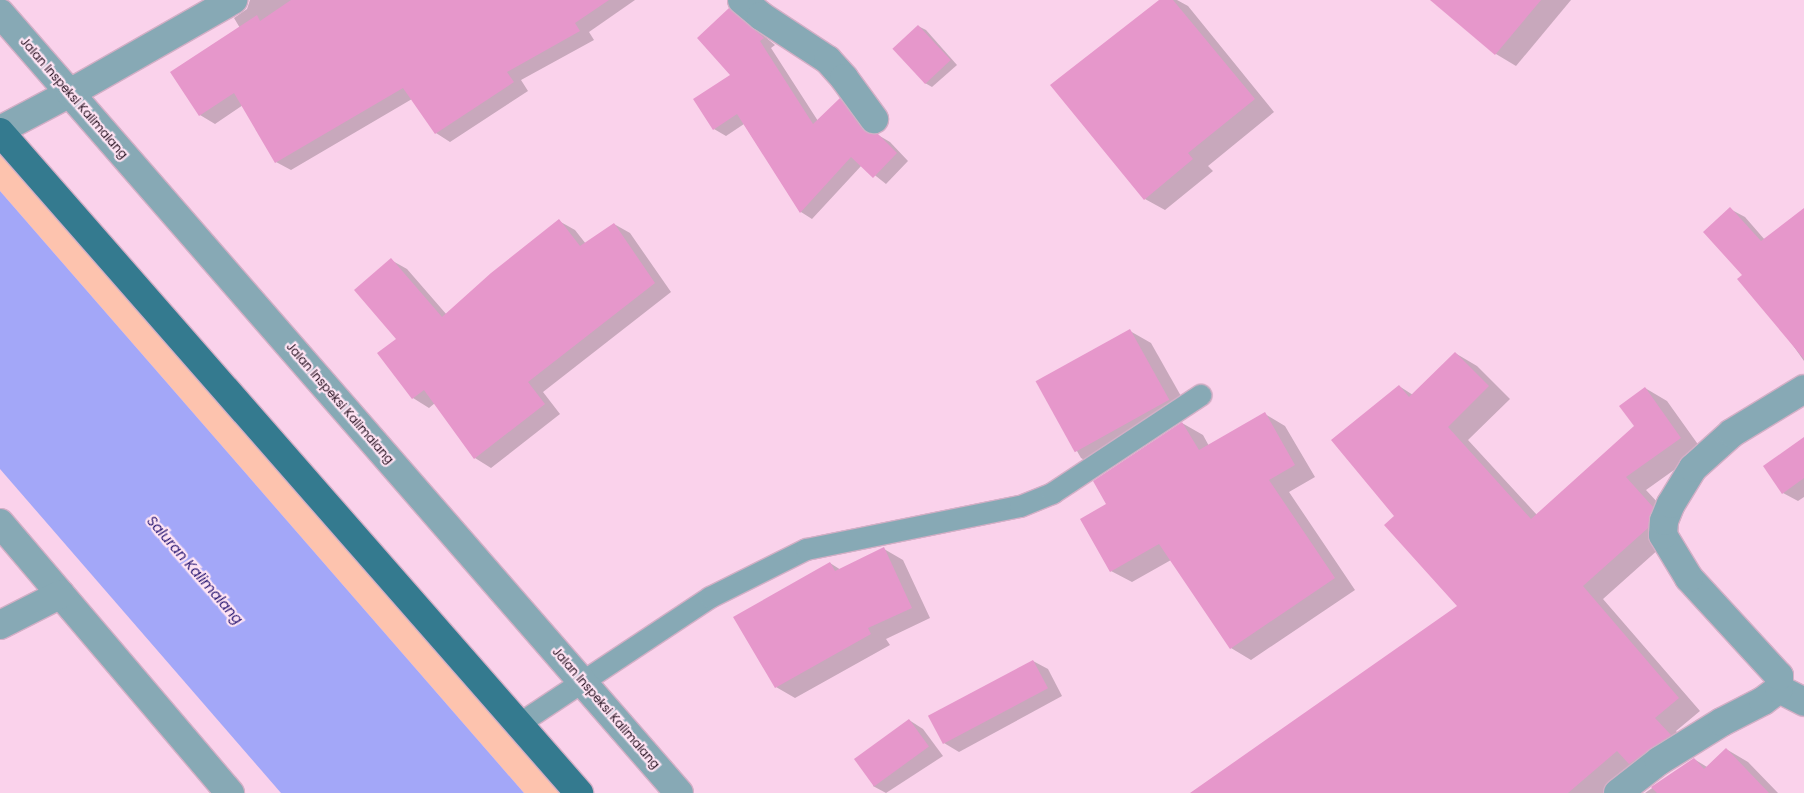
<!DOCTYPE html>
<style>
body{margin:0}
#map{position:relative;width:1804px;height:793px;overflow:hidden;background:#fad2eb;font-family:Poppins,sans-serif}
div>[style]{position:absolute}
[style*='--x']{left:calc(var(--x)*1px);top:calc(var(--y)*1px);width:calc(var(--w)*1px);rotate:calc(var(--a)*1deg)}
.green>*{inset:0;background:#fdc3ae}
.water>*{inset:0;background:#a3a7f8}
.shadow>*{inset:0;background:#0003}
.building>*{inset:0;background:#e697cb;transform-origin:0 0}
.roads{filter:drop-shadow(1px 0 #d3afc6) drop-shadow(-1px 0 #d3afc6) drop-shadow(0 1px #d3afc6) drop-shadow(0 -1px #d3afc6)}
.lane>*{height:21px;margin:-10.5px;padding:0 10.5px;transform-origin:10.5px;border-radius:10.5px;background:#87a9b5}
.street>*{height:28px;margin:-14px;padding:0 14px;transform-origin:14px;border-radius:14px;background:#87a9b5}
.primary>*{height:28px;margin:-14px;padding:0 14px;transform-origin:14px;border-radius:14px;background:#347a8f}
span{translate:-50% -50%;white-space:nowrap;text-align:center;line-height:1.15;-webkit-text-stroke:4.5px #ffe4f4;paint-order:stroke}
.street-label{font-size:12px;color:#240e1d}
.water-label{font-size:14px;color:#251470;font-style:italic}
</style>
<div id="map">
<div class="green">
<i style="clip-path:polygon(0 132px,579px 793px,524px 793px,0 191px)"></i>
</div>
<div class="water">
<i style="clip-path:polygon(0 191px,524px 793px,281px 793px,0 469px)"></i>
</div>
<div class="shadow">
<i style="clip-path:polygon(250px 0,635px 0,589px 32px,594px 40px,521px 80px,528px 91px,450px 142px,436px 133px,412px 99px,291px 170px,276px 162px,243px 105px,215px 124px,200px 115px,240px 28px,234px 18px,247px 9px)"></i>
<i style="clip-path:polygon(1161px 0,1177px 0,1188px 6px,1274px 112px,1208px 166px,1213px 171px,1165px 210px,1145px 199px)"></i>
<i style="clip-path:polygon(1465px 0,1571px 0,1516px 66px,1496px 54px,1451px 16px)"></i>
<i style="clip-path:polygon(729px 10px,741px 17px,775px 45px,771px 48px,818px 121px,840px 100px,851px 107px,872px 135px,878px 135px,890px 142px,908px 161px,886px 184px,862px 165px,812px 219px,801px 212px,744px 124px,726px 136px,714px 129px,732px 76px)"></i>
<i style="clip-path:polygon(918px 26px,926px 30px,957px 65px,932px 87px,925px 83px)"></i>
<i style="clip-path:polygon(1730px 209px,1745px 217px,1765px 240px,1804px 209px,1804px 361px,1744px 276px)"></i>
<i style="clip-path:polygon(559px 221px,575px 230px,586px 244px,614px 224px,630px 233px,671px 292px,543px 392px,560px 414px,491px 468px,475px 458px,435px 403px,429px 408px,413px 398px,379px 354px,398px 339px,391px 260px,407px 269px,447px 315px)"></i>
<i style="clip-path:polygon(1130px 331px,1151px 343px,1190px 412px,1102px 470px,1081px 458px,1038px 383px)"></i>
<i style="clip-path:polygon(1455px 353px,1477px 366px,1510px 399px,1468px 440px,1537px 515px,1635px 427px,1645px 388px,1667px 401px,1702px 450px,1646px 490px,1674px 520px,1669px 540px,1603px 599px,1700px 711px,1676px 731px,1692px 748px,1630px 793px,1192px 793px,1459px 606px,1396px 516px,1399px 386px,1413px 395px)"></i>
<i style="clip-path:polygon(1265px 414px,1285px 426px,1315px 477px,1289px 492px,1355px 590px,1251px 660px,1231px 648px,1171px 560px,1132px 582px,1111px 571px,1108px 504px,1182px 423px,1203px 435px,1209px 446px)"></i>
<i style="clip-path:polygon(1804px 438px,1804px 497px,1798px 501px,1783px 493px)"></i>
<i style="clip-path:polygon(884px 549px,903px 560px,930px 618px,886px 639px,890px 645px,795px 698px,776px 687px,830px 563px,841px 570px)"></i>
<i style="clip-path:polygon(1033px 661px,1048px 669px,1062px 696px,959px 752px,944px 743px)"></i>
<i style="clip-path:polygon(909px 720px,923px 729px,943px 756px,886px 793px,873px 786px)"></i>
<i style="clip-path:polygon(1726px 749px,1748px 762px,1778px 793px,1645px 793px,1694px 759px,1707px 767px)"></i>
</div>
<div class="building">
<i style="clip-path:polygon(291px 0,609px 0,575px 23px,580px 31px,507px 72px,514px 82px,435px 134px,403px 88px,275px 163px,234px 93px,199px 116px,170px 72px,257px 15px,260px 21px)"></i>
<i style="clip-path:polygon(1159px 0,1173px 0,1255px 99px,1188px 153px,1193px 159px,1144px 200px,1050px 85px)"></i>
<i style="clip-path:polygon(1430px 0,1541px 0,1495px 55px)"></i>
<i style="clip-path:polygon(729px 8px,764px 38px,760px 41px,813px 124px,840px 98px,862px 129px,868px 133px,878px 134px,897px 153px,873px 178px,851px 157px,800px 213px,737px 114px,713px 130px,693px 99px,730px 75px,697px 38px)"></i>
<i style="left:918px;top:25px;width:48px;height:35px;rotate:47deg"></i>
<i style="clip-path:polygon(1730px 207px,1761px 241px,1804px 208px,1804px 359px,1737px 279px,1742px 275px,1703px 232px)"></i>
<i style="clip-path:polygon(559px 219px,580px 246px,614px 223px,655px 283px,528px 382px,545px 404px,474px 459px,424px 390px,412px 399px,377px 353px,396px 339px,354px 290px,391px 258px,442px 317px,491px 273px)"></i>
<i style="left:1130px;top:329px;width:81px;height:108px;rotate:61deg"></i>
<i style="clip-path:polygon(1455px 352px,1489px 386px,1448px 427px,1531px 519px,1634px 426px,1619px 406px,1645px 387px,1681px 438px,1626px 477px,1653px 507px,1648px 528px,1583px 586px,1679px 698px,1655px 718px,1671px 735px,1629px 764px,1617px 751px,1568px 793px,1190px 793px,1457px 606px,1384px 525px,1394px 516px,1331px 440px,1399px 385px,1409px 397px)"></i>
<i style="clip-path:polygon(1265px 412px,1295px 465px,1269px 480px,1335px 578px,1230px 649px,1159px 544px,1110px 572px,1080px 519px,1106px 504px,1093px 481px,1182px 422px,1199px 450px)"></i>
<i style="clip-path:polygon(1804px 437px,1804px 478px,1782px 494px,1763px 466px)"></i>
<i style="clip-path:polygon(884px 547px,912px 608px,868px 628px,871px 634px,775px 688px,733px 617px,830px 562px,835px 571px)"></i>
<i style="left:1033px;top:660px;width:32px;height:119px;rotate:62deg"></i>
<i style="left:909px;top:719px;width:34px;height:68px;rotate:54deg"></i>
<i style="clip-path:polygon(1726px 748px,1769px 793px,1657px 793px,1651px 787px,1694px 758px,1704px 769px)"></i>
</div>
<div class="roads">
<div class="lane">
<i style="--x:518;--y:724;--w:230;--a:-33.5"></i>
<i style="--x:710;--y:597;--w:107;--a:-26.6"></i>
<i style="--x:806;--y:549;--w:218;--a:-11.4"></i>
<i style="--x:1020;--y:506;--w:35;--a:-22"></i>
<i style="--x:1052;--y:493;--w:178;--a:-33.5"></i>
</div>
<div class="street">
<i style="--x:742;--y:0;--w:25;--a:40"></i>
<i style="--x:761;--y:16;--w:80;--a:33.3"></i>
<i style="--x:828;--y:60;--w:24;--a:48"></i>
<i style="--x:844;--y:78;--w:51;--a:53.8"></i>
<i style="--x:0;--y:13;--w:1034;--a:48.96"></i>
<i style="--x:0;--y:130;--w:79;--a:-27.9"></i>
<i style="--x:70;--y:93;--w:188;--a:-29.7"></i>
<i style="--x:0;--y:523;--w:355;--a:49.6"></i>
<i style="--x:0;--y:625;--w:68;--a:-26.9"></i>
<i style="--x:1779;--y:689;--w:28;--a:27"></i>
<i style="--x:1618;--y:793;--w:52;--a:-38"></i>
<i style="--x:1659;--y:761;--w:74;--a:-31.8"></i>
<i style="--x:1722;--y:722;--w:46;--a:-27.1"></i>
<i style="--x:1763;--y:701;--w:20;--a:-37"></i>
<i style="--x:1779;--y:689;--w:13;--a:-90"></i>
<i style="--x:1779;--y:676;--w:133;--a:-132.6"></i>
<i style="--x:1689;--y:578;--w:50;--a:-121.2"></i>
<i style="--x:1663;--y:535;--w:14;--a:-86"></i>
<i style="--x:1664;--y:521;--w:18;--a:-68"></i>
<i style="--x:1671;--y:504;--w:42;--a:-58.6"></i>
<i style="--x:1693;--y:468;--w:52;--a:-41.9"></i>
<i style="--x:1732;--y:433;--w:84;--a:-31.4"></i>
</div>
<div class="primary">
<i style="--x:0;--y:132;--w:879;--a:48.78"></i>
</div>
</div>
<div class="street-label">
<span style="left:74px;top:98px;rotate:49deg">Jalan Inspeksi Kalimalang</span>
<span style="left:340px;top:403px;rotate:49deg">Jalan Inspeksi Kalimalang</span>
<span style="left:606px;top:708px;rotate:49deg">Jalan Inspeksi Kalimalang</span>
</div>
<div class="water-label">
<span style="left:195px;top:570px;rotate:49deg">Saluran Kalimalang</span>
</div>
</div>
